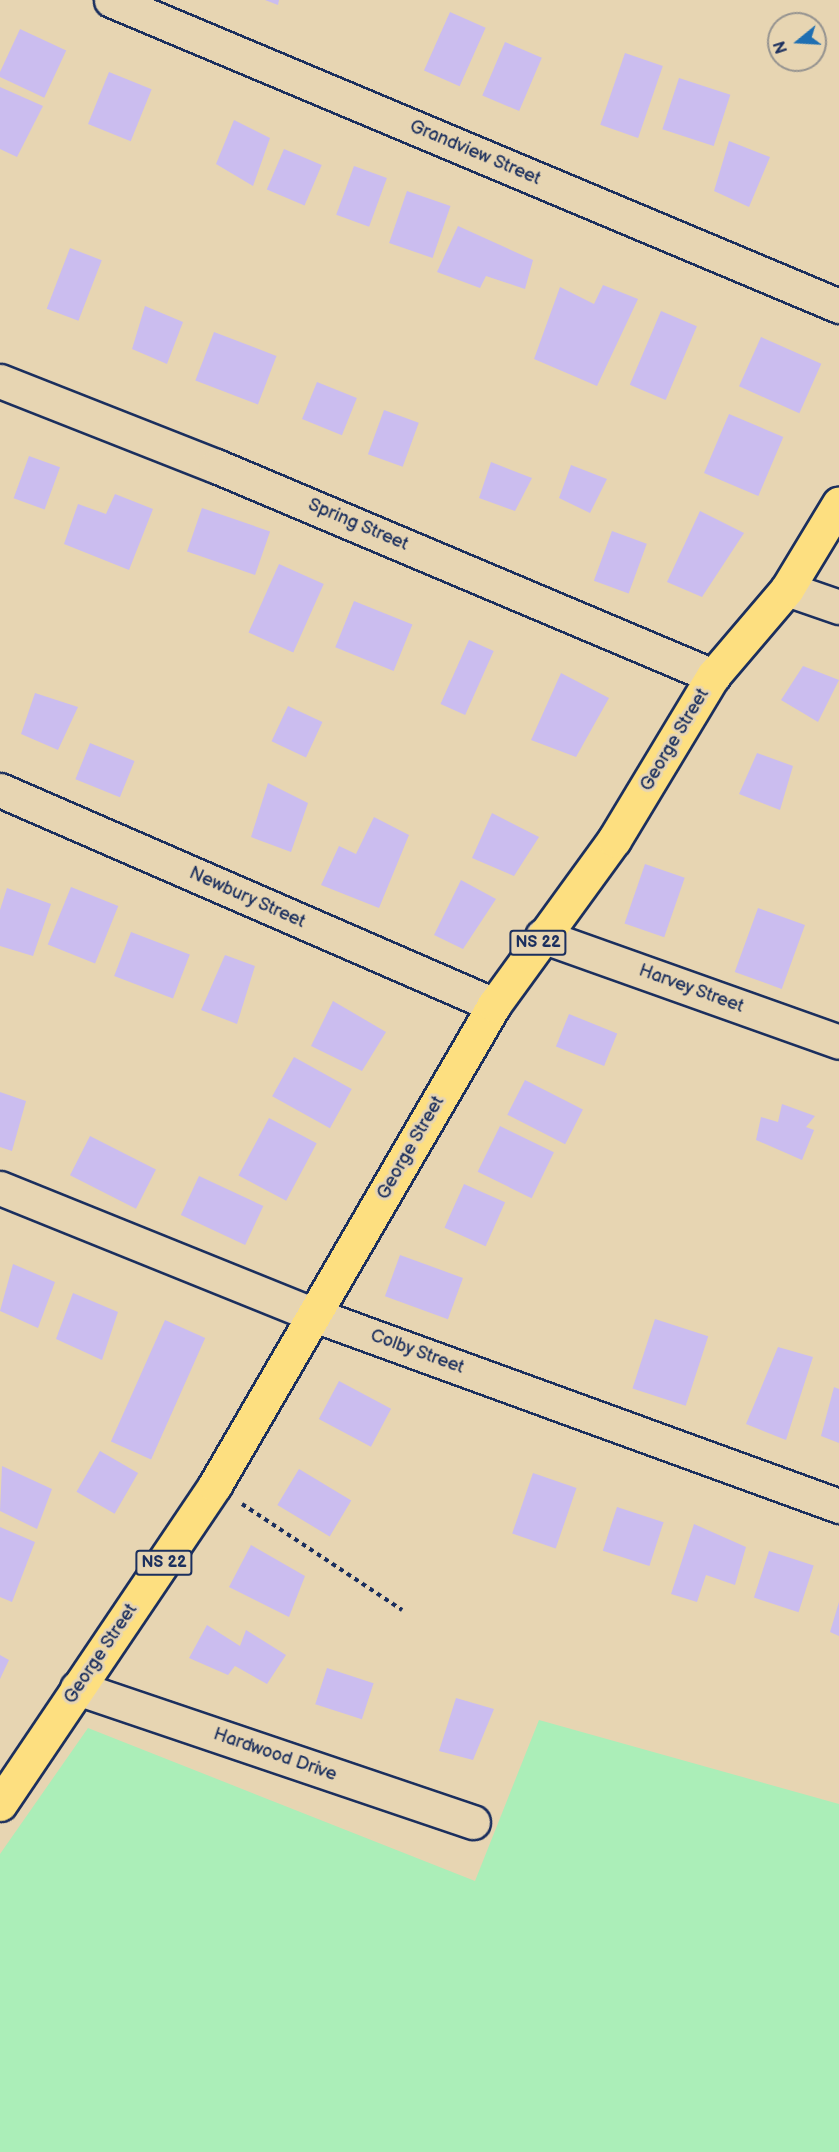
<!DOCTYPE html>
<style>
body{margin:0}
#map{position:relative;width:839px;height:2152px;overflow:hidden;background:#e7d5b2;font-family:"Balsamiq Sans",sans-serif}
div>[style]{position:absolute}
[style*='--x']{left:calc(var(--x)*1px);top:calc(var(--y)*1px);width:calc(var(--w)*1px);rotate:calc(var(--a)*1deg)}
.green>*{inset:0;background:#abeeb8}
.building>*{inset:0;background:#cbbdef;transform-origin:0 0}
.path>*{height:4px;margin-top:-2px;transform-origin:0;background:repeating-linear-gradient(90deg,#1b2f5e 0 4.5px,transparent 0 9px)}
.roads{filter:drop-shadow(2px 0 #1b2f5e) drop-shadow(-2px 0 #1b2f5e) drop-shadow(0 2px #1b2f5e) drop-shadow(0 -2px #1b2f5e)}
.minor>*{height:33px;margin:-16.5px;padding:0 16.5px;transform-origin:16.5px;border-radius:16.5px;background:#e7d5b2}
.major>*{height:33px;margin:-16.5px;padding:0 16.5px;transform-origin:16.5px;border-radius:16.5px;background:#fddf80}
span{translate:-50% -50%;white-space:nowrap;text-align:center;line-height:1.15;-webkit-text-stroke:6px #e7d5b2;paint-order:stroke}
.shield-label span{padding:2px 4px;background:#e7d5b2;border:2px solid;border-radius:4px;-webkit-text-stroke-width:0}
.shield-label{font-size:16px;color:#1b2f5e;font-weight:700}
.street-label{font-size:18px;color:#1b2f5e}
.north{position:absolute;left:767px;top:12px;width:60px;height:60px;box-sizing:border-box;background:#e7d5b2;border:2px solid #959390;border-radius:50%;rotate:252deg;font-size:16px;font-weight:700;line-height:24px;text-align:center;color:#1b2f5e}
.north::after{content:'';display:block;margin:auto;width:21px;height:27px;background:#1f6fb2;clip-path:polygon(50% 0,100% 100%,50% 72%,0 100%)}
</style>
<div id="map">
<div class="green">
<i style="clip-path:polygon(539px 1720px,839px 1804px,839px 2152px,0 2152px,0 1854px,88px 1728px,475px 1881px)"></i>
</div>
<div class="building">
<i style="clip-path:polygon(265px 0,279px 0,278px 5px)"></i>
<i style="left:450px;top:12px;width:39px;height:64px;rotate:24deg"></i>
<i style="left:20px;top:29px;width:51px;height:52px;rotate:25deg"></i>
<i style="left:505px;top:42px;width:40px;height:58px;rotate:23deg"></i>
<i style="left:625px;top:53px;width:40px;height:76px;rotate:19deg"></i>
<i style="left:109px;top:72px;width:46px;height:56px;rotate:22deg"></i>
<i style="left:679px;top:78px;width:54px;height:54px;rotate:18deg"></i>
<i style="clip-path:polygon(0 87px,43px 106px,17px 157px,0 149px)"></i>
<i style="clip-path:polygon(234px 120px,270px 138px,253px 186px,216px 164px)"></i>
<i style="clip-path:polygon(729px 141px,770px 157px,749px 207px,714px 191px)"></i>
<i style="left:284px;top:149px;width:41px;height:44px;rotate:23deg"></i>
<i style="left:354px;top:166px;width:35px;height:52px;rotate:20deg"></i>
<i style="left:407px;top:191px;width:46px;height:55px;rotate:19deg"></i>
<i style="clip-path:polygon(458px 226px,533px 260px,525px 289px,486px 276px,480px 288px,437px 272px)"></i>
<i style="left:70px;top:248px;width:34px;height:65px;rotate:21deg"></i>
<i style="clip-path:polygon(603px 285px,638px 299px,597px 386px,534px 359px,560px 287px,594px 304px)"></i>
<i style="clip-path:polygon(145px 306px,183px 322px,167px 364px,132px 349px)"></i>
<i style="left:661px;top:311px;width:39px;height:80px;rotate:23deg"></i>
<i style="left:214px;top:332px;width:67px;height:52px;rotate:21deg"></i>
<i style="left:761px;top:337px;width:66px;height:54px;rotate:24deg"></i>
<i style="left:317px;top:382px;width:43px;height:40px;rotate:22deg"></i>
<i style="left:384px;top:410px;width:37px;height:47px;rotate:20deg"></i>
<i style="left:729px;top:414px;width:59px;height:64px;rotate:23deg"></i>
<i style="left:29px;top:456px;width:33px;height:45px;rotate:20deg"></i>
<i style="clip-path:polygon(491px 462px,532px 478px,515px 511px,479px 498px)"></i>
<i style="clip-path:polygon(571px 465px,607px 479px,590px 513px,559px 498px)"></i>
<i style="clip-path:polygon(115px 494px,153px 509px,129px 570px,64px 544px,78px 504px,106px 514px)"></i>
<i style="left:202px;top:508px;width:72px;height:46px;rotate:19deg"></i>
<i style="clip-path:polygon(700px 511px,744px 533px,702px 597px,667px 582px)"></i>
<i style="left:612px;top:531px;width:37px;height:53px;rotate:20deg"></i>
<i style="left:279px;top:564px;width:49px;height:75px;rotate:24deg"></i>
<i style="left:354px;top:601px;width:63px;height:50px;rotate:22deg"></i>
<i style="left:469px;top:640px;width:27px;height:70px;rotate:24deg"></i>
<i style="clip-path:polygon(803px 666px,839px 680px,818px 722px,781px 700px)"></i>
<i style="clip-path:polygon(561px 673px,609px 698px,576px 757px,531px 740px)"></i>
<i style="clip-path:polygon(35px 693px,78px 707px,58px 750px,21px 734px)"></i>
<i style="left:288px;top:706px;width:38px;height:39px;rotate:25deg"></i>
<i style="left:90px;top:743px;width:48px;height:39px;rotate:22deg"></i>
<i style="clip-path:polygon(757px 753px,793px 766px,780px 810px,739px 794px)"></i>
<i style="clip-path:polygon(268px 783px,308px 803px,291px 852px,251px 837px)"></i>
<i style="clip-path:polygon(492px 813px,539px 837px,514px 876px,472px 858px)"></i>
<i style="clip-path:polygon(374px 817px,409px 835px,379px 908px,321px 885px,339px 846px,356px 854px)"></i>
<i style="left:645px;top:864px;width:42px;height:63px;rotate:19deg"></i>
<i style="clip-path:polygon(461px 880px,496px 899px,463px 949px,434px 935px)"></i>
<i style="left:71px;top:887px;width:51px;height:62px;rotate:22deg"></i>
<i style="clip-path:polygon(7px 888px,51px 904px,33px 956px,0 946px,0 910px)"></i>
<i style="left:758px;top:908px;width:50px;height:68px;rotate:20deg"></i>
<i style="left:131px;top:932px;width:63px;height:47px;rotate:21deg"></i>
<i style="clip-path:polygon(225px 955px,255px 966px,237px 1024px,201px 1010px)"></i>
<i style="clip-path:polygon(333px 1001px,386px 1032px,362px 1071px,311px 1046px)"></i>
<i style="left:569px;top:1014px;width:52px;height:35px;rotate:22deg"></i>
<i style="left:294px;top:1057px;width:66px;height:45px;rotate:29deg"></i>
<i style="left:525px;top:1080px;width:65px;height:39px;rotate:27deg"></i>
<i style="clip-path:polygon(0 1092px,26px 1101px,12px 1151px,0 1147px)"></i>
<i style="clip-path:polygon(782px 1104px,815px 1116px,806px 1127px,814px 1130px,802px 1160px,756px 1140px,761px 1117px,778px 1122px)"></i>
<i style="left:269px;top:1118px;width:54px;height:65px;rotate:28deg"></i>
<i style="left:500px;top:1126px;width:60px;height:51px;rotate:26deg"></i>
<i style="left:90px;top:1136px;width:74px;height:44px;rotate:27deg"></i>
<i style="left:199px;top:1176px;width:71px;height:43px;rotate:25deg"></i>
<i style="left:464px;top:1184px;width:45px;height:48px;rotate:24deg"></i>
<i style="left:400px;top:1255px;width:67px;height:44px;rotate:20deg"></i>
<i style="clip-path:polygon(13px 1264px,55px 1282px,38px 1328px,0 1311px)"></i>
<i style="clip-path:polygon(73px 1293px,118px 1312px,102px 1360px,56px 1339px)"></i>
<i style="left:655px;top:1319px;width:56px;height:73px;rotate:18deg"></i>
<i style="left:165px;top:1320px;width:44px;height:133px;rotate:24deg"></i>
<i style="clip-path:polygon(778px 1347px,813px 1357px,786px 1440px,746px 1424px)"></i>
<i style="left:339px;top:1381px;width:59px;height:43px;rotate:28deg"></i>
<i style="clip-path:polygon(834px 1387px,839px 1389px,839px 1443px,821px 1436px)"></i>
<i style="left:100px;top:1451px;width:44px;height:47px;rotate:30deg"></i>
<i style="clip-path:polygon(2px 1466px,52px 1489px,37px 1529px,0 1511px)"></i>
<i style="left:299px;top:1469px;width:61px;height:42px;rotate:31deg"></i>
<i style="left:533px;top:1473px;width:46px;height:64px;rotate:19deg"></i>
<i style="left:617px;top:1507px;width:49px;height:46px;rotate:18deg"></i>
<i style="clip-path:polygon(694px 1524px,746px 1547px,735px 1585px,706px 1575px,697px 1602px,671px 1594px)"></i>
<i style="clip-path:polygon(0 1527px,35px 1542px,12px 1602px,0 1597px)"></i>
<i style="clip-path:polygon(251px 1545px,305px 1576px,289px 1617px,229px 1587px)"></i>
<i style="left:769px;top:1551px;width:47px;height:49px;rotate:18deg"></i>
<i style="clip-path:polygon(839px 1602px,839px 1636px,830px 1632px)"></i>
<i style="clip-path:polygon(207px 1625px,240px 1646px,246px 1630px,286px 1655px,267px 1684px,235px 1666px,228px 1675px,189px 1658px)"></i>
<i style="clip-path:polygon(0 1655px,9px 1660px,0 1679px)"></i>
<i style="left:327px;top:1668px;width:49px;height:38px;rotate:18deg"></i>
<i style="clip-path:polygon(456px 1698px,494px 1709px,473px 1760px,439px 1751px)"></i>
</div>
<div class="path">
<i style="--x:242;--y:1504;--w:192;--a:33.5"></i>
</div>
<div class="roads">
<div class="minor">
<i style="--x:111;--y:0;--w:790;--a:22.8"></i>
<i style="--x:0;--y:381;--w:232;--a:21.5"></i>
<i style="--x:216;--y:466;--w:540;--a:22.91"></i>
<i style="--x:787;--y:589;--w:55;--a:19.1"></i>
<i style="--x:0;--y:790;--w:539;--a:23.52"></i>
<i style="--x:542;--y:936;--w:315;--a:19.6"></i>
<i style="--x:0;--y:1188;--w:342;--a:22"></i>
<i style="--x:317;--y:1316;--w:556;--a:20"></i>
<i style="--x:77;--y:1688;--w:418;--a:18.7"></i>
</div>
<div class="major">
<i style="--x:0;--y:1804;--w:385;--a:-56"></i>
<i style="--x:215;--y:1485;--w:555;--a:-59.83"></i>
<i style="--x:494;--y:1005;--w:204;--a:-54"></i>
<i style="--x:614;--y:840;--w:192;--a:-58.9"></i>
<i style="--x:713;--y:676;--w:114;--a:-49.6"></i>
<i style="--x:787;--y:589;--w:100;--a:-58.8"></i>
</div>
</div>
<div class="shield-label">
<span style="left:538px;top:943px">NS 22</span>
<span style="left:164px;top:1563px">NS 22</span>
</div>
<div class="street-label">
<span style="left:475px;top:153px;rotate:23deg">Grandview Street</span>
<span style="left:358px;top:525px;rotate:23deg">Spring Street</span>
<span style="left:675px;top:740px;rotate:-59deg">George Street</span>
<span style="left:247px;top:898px;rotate:24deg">Newbury Street</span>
<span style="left:691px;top:989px;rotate:20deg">Harvey Street</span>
<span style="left:411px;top:1148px;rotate:-60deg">George Street</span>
<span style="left:417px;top:1352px;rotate:20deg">Colby Street</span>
<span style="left:101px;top:1654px;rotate:-56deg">George Street</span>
<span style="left:275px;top:1755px;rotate:19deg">Hardwood Drive</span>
</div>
<div class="north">N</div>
</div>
